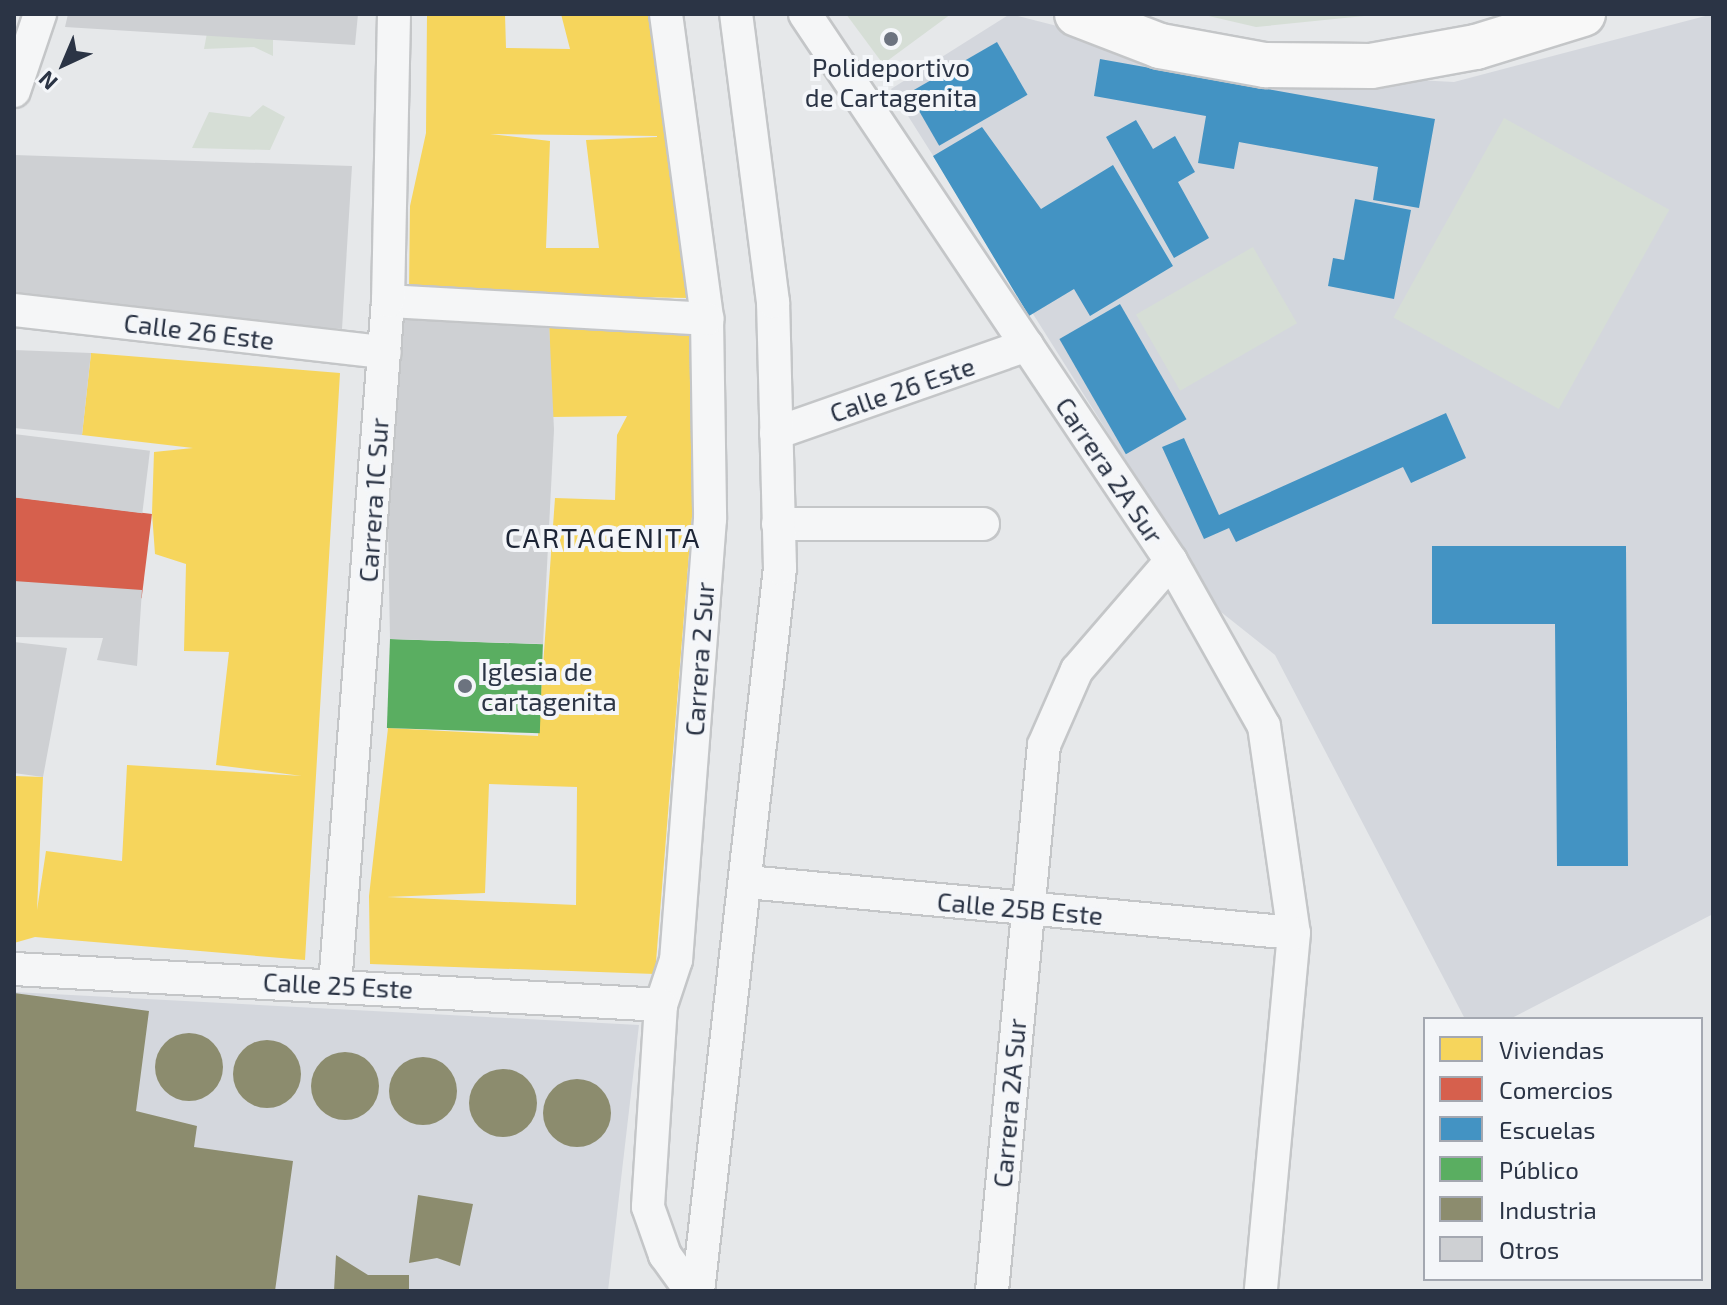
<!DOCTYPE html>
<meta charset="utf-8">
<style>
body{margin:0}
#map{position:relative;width:1727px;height:1305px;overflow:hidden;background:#e6e8ea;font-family:"Exo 2",sans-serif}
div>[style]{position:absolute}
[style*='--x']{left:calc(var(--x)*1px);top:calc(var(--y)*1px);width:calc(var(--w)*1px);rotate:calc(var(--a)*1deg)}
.built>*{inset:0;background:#d4d7dd}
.green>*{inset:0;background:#d6ded6;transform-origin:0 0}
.homes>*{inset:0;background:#f6d55c}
.shops>*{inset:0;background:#d6604d;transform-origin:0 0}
.schools>*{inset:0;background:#4393c3;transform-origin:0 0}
.public>*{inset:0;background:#5aae61;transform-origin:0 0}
.industry>*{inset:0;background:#8c8c6e}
.round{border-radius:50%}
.building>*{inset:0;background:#ced0d3;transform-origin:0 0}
.roads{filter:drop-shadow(2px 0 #c4c6c8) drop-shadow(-2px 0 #c4c6c8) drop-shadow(0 2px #c4c6c8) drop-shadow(0 -2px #c4c6c8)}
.minor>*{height:32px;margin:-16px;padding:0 16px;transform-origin:16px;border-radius:16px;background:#f5f6f7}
.secondary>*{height:44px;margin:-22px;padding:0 22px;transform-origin:22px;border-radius:22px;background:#f8f8f8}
.dots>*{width:22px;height:22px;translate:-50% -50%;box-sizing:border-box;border:4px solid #f4f6f9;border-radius:50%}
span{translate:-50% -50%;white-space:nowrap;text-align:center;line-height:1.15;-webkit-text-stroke:8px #f4f6f9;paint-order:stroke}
.poi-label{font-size:26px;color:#2b3445}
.left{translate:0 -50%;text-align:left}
.street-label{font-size:26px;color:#2b3445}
.neighbourhood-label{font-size:28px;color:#1d2536;letter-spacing:2px}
.frame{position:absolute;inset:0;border:16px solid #2b3445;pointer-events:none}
.legend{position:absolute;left:1423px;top:1017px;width:280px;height:264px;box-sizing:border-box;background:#f4f6f9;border:2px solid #a4a8b1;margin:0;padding:10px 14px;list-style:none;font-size:24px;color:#2b3445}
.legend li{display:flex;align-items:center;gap:16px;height:40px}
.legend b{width:40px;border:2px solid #a4a8b1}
.north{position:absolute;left:24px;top:24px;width:80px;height:80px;-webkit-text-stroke:6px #f4f6f9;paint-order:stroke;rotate:224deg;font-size:22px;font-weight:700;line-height:32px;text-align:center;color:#2b3445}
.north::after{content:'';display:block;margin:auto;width:28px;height:36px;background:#2b3445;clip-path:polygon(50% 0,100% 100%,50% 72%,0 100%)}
</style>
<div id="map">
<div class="built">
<i style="clip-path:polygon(1010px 14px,1229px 70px,1454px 82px,1713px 14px,1713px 914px,1510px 1019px,1465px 1019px,1275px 655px,1221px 612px,891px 89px)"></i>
<i style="clip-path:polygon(14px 992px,639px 1025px,608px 1291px,14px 1291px)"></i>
</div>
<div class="green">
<i style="clip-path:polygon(846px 14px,951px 14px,883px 64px)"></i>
<i style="clip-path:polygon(1200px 14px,1384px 14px,1256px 27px)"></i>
<i style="clip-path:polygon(207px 33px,273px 37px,273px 56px,254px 47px,204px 49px)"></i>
<i style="clip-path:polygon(263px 105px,285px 117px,270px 150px,192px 148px,209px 112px,250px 117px)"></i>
<i style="left:1504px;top:118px;width:189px;height:228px;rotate:29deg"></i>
<i style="left:1253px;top:247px;width:88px;height:135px;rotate:60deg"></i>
</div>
<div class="homes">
<i style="clip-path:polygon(evenodd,427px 14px,505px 14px,506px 48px,570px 49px,561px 14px,658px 14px,689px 298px,409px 293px,410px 206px,426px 133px,427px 14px,490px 134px,657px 136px,657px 137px,586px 140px,599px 248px,546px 248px,550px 141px,490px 134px)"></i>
<i style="clip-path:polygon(evenodd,549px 321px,695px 323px,693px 504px,655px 974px,370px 964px,369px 896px,388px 728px,538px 736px,555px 498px,615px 500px,617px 435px,627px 416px,551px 417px,549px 321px,489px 784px,577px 787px,576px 905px,387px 897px,485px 893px,489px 784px)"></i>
<i style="clip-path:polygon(91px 353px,340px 373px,305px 960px,35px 937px,14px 943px,14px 776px,43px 777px,37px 910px,46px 851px,122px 861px,127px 765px,302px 776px,216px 765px,229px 652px,184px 651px,186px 564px,155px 554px,152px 513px,154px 452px,193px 448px,82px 435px)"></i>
</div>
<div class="shops">
<i style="left:14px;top:497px;width:139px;height:85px;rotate:7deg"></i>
</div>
<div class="schools">
<i style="left:997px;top:42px;width:61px;height:102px;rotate:60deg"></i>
<i style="clip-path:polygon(1100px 59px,1435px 119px,1419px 208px,1373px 200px,1378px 167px,1239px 142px,1234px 169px,1198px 163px,1206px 116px,1094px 96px)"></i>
<i style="clip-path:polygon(1136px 120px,1153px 149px,1175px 136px,1195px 172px,1178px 182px,1209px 238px,1174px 258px,1106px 137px)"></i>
<i style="clip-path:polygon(982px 127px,1041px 209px,1113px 165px,1173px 266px,1090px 316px,1074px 289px,1029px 316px,933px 156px)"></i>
<i style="clip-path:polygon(1355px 199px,1411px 210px,1394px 299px,1328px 286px,1333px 258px,1344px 260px)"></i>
<i style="left:1120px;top:304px;width:133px;height:70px;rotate:60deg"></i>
<i style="clip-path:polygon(1446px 413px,1466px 458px,1411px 483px,1403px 467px,1236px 542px,1229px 528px,1204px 539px,1162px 447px,1184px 438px,1219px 515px)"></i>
<i style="clip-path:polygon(1432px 546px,1626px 546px,1628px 866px,1557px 866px,1555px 624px,1432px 624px)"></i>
</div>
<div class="public">
<i style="left:390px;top:639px;width:153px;height:89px;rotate:2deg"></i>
</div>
<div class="industry">
<i style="clip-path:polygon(14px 993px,149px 1011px,136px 1111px,197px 1126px,194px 1147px,293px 1161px,275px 1291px,14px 1291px)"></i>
<i class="round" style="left:155px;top:1033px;width:68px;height:68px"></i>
<i class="round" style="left:233px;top:1040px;width:68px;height:68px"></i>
<i class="round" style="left:311px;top:1052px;width:68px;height:68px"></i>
<i class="round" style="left:389px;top:1057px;width:68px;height:68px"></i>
<i class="round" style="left:469px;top:1069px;width:68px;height:68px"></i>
<i class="round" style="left:543px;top:1079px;width:68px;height:68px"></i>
<i style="clip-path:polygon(418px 1195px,473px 1204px,460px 1266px,437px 1258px,409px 1263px)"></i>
<i style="clip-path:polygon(336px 1255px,368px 1275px,409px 1275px,409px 1291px,334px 1291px)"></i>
</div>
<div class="building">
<i style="clip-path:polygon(68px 14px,358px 14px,355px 45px,65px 27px)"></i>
<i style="clip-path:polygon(14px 155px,352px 166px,342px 329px,14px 299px)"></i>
<i style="clip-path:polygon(404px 308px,549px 321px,554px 430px,543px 644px,390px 639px,388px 528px)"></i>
<i style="clip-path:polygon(14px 350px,91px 353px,82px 435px,14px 428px)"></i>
<i style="left:14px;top:434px;width:137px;height:63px;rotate:7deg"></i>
<i style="clip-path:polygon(14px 581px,142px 590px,137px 666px,97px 660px,103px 638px,14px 637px)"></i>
<i style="clip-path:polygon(14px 642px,67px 648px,43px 777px,14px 773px)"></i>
</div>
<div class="roads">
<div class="minor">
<i style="--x:666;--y:14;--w:308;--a:82.3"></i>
<i style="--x:707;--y:319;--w:200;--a:89.1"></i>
<i style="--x:710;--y:519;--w:442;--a:94.4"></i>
<i style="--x:676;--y:960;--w:47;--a:108.4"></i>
<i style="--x:661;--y:1005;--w:202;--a:93.7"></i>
<i style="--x:648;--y:1207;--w:51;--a:70.5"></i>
<i style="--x:665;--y:1255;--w:44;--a:54.2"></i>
<i style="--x:805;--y:14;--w:658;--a:56.21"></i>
<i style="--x:1171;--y:561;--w:189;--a:60.6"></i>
<i style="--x:1264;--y:726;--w:209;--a:81.8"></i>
<i style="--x:1294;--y:933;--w:360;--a:95.3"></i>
<i style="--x:14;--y:91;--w:81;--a:-71.3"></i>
<i style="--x:388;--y:301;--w:320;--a:3.2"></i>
<i style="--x:14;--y:310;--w:373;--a:6.5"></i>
<i style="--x:776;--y:433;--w:266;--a:-19.3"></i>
<i style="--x:778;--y:524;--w:205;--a:0"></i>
<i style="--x:747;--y:882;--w:549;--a:5.33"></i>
<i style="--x:14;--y:969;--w:648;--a:3.18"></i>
<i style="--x:335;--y:985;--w:686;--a:-85.57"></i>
<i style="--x:388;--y:301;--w:287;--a:-88.8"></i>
<i style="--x:698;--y:1291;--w:728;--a:-83.53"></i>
<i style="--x:780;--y:568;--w:266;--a:-91.5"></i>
<i style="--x:773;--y:302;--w:290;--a:-97.3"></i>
<i style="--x:992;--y:1291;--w:548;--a:-84.56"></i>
<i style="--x:1044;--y:745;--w:82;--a:-66.3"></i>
<i style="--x:1077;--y:670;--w:144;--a:-49.2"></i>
</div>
<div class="secondary">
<i style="--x:1077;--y:14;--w:89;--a:21.1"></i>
<i style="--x:1160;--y:46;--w:107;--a:10.3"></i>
<i style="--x:1265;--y:65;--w:106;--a:0.5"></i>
<i style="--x:1371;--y:66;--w:107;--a:-10.3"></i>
<i style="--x:1476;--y:47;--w:112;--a:-17.1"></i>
</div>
</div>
<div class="dots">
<i style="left:891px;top:39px;background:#6c737f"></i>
<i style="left:465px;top:686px;background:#6c737f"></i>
</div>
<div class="poi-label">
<span style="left:891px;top:82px">Polideportivo<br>de Cartagenita</span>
<span class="left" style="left:481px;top:686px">Iglesia de<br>cartagenita</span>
</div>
<div class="street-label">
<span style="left:199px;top:331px;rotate:7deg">Calle 26 Este</span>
<span style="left:902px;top:389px;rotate:-19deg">Calle 26 Este</span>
<span style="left:1110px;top:470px;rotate:56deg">Carrera 2A Sur</span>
<span style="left:373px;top:500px;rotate:-86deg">Carrera 1C Sur</span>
<span style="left:699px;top:659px;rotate:-86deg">Carrera 2 Sur</span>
<span style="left:1020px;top:908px;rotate:5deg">Calle 25B Este</span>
<span style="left:338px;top:985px;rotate:3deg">Calle 25 Este</span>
<span style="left:1009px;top:1103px;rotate:-85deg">Carrera 2A Sur</span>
</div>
<div class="neighbourhood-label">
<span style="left:603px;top:537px">CARTAGENITA</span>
</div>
<div class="frame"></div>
<ul class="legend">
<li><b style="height:22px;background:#f6d55c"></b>Viviendas</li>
<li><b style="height:22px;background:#d6604d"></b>Comercios</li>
<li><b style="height:22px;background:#4393c3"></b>Escuelas</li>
<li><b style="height:22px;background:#5aae61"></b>Público</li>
<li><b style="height:22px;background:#8c8c6e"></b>Industria</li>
<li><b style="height:22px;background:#ced0d3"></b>Otros</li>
</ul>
<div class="north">N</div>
</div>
